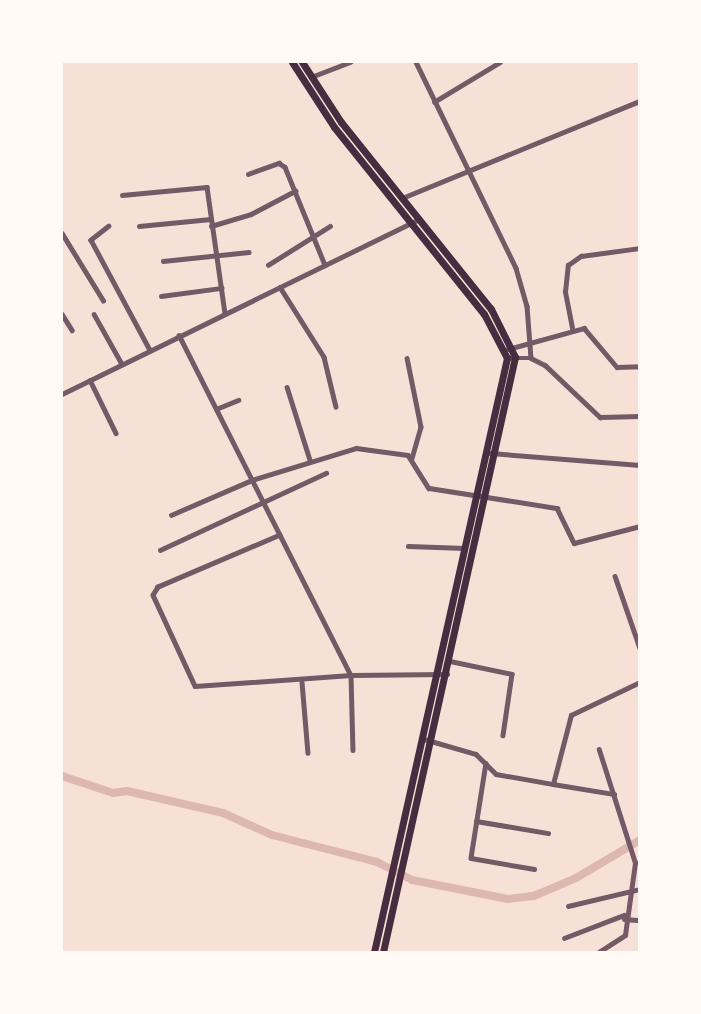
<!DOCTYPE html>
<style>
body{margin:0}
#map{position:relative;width:701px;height:1014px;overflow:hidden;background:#f7e1d7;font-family:"Source Sans 3",sans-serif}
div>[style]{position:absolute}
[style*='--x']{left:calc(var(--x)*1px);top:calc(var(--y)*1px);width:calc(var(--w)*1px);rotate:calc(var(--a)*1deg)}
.canal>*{height:8px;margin:-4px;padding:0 4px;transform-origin:4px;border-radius:4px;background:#dcb8b0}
.minor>*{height:4.5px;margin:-2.25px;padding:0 2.25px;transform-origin:2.25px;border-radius:2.25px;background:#755966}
.primary>*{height:7px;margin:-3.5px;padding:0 3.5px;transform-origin:3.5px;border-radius:3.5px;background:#4a2c40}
span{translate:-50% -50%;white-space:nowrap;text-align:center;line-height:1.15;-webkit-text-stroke:6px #fffaf5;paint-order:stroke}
.frame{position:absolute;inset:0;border:63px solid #fffaf5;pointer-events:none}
</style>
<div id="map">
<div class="canal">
<i style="--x:62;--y:776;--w:54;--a:18.4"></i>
<i style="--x:113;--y:793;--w:14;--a:-8"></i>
<i style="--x:127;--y:791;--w:98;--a:12.9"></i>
<i style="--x:223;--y:813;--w:54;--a:24.2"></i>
<i style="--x:272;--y:835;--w:108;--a:14.4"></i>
<i style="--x:377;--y:862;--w:39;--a:27"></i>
<i style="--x:412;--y:880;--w:98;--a:11.2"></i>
<i style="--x:508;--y:899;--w:26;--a:-7"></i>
<i style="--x:534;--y:896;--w:46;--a:-23.2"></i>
<i style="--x:576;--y:878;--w:74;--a:-30.7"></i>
</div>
<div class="minor">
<i style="--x:416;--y:62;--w:229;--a:64.1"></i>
<i style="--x:516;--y:268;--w:40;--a:74"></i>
<i style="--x:527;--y:306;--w:52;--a:85.6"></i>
<i style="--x:311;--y:77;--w:42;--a:-21"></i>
<i style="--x:434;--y:102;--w:77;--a:-31.2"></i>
<i style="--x:248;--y:174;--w:33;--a:-20"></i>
<i style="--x:279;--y:163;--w:7;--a:34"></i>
<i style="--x:285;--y:167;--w:106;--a:67.8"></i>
<i style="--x:122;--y:195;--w:85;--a:-5.4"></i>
<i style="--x:207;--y:187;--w:127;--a:81.9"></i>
<i style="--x:402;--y:198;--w:257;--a:-22.2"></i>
<i style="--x:109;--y:226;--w:23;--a:142"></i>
<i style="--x:91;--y:240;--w:125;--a:61.8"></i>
<i style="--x:139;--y:226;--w:72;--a:-5.6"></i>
<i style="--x:211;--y:226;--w:42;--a:-16.7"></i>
<i style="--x:251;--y:214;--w:50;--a:-27.6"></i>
<i style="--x:62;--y:233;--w:79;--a:58.5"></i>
<i style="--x:163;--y:261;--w:86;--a:-6"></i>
<i style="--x:268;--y:265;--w:73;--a:-32.2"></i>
<i style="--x:280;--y:287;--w:83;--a:57.8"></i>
<i style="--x:324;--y:357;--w:51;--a:76.5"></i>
<i style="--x:161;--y:296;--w:61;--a:-7.6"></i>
<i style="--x:62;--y:314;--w:19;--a:58"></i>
<i style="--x:94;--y:314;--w:57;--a:60.8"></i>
<i style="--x:572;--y:328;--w:37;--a:-101"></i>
<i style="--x:565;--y:292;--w:27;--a:-84"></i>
<i style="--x:568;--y:265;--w:16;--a:-35"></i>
<i style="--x:581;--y:256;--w:60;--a:-7.7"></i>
<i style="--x:179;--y:335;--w:381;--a:63.2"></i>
<i style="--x:351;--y:675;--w:96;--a:-0.6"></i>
<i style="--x:508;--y:349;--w:79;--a:-15.4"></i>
<i style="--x:584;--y:328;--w:51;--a:49.8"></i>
<i style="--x:617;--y:367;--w:23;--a:-2"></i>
<i style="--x:407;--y:358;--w:70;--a:78.5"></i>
<i style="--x:421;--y:427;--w:33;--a:106"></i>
<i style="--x:507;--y:358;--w:24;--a:0"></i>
<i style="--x:531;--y:358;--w:16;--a:27"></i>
<i style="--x:545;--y:365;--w:76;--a:43.4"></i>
<i style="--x:600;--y:417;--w:40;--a:-1.4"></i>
<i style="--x:90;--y:380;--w:59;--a:63.9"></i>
<i style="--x:287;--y:387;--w:77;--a:72.5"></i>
<i style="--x:62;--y:394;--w:398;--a:-26.1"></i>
<i style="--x:216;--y:409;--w:24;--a:-22"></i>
<i style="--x:490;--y:453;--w:150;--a:4.6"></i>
<i style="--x:171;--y:515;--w:88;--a:-23.4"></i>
<i style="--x:252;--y:480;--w:109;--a:-17.1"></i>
<i style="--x:356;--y:448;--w:52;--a:7.7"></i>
<i style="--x:408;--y:455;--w:39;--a:58"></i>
<i style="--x:429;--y:488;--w:130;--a:8.9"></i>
<i style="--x:557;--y:508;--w:39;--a:64"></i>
<i style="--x:574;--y:543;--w:68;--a:-14.4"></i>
<i style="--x:280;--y:535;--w:133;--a:156.9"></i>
<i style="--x:158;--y:587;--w:9;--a:122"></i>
<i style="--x:153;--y:595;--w:100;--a:65.2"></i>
<i style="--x:195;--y:686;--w:156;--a:-4"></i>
<i style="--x:351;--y:675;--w:75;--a:88.5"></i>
<i style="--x:408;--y:546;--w:57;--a:2"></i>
<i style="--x:160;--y:550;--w:183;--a:-24.9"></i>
<i style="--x:615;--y:576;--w:76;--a:70.9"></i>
<i style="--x:450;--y:661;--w:63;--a:11.8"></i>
<i style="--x:512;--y:674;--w:62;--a:98.4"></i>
<i style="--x:302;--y:682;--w:71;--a:85.2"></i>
<i style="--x:424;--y:739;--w:54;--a:16.1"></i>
<i style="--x:476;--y:754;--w:28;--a:45"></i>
<i style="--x:496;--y:774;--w:58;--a:10"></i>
<i style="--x:553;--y:784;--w:71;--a:-75.4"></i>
<i style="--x:571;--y:715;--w:76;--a:-25.6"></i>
<i style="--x:486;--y:763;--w:96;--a:99"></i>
<i style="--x:471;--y:858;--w:64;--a:9.9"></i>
<i style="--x:553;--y:784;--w:62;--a:9.3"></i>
<i style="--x:476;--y:821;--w:73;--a:9.5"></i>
<i style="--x:568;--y:906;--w:74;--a:-13.3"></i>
<i style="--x:624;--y:919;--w:16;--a:4"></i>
<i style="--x:564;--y:938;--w:64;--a:-21"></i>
<i style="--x:599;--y:952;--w:31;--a:-33"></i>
<i style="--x:625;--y:935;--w:73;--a:-82.1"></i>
<i style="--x:635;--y:863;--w:119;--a:-107.7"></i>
</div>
<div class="primary">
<i style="--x:292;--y:62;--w:77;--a:57.1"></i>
<i style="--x:334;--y:127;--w:240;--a:51.3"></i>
<i style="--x:484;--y:314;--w:50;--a:62.4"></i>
<i style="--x:507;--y:358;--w:609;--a:102.62"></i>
<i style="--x:302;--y:62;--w:72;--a:57"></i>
<i style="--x:341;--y:122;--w:240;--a:51.3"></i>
<i style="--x:491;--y:309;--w:54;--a:63.4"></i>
<i style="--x:515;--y:357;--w:609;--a:102.51"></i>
</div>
<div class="frame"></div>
</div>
